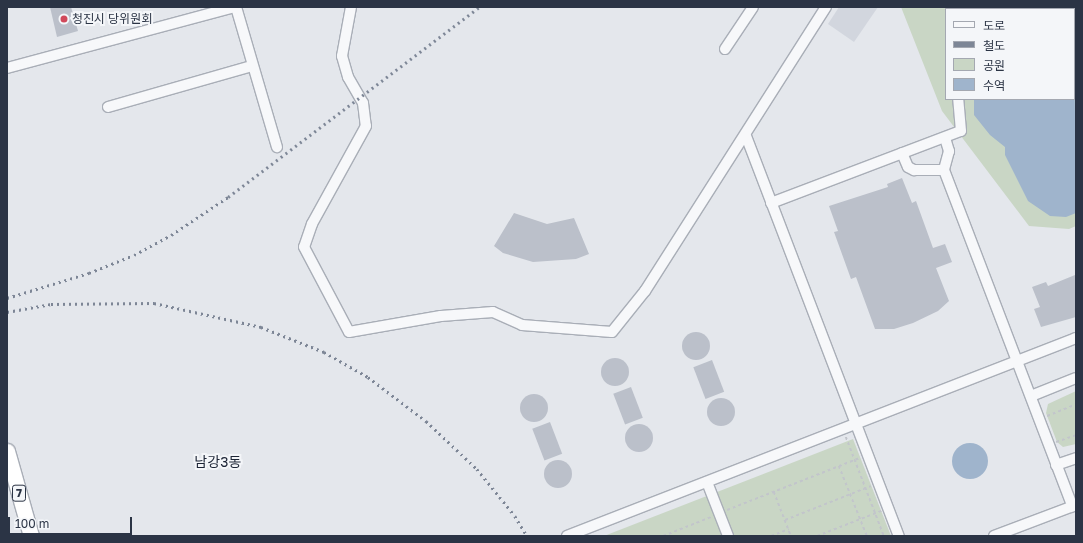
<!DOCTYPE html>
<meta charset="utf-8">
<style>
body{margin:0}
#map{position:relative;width:1083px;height:543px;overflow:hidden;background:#e4e7ec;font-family:"Golos Text","Noto Sans KR",sans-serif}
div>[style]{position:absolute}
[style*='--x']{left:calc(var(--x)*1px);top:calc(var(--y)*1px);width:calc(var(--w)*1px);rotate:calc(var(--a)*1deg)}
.built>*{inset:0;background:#d2d6de}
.green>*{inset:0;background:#c9d6c5}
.water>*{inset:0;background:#9fb4cc}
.round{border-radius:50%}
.building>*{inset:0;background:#bbc0ca;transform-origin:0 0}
.path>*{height:1.5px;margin-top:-0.75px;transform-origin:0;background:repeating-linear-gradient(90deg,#c2c5cb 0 3px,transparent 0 6px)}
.roads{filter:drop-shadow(1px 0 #a9aeb7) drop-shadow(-1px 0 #a9aeb7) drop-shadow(0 1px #a9aeb7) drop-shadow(0 -1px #a9aeb7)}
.minor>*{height:10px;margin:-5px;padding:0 5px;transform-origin:5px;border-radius:5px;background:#f7f8fa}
.highway>*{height:15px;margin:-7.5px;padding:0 7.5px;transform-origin:7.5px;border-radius:7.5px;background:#fff}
.rail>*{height:2.5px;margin-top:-1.25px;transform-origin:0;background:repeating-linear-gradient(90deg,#7d8696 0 2px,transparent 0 6px)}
.dots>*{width:11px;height:11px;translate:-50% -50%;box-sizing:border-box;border:2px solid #f4f6f9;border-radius:50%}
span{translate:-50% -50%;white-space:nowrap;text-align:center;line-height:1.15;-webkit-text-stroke:4px #f4f6f9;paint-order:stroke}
.shield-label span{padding:1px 3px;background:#f4f6f9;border:1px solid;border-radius:3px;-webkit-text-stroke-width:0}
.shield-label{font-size:11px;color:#2b3445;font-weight:700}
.poi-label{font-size:12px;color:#2b3445}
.left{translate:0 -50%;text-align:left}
.quarter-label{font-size:14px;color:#1d2536}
.frame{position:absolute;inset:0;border:8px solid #2b3445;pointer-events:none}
.legend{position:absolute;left:945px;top:8px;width:130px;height:92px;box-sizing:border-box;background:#f4f6f9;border:1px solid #a4a8b1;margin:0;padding:5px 7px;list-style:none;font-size:12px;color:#2b3445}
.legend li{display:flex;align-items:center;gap:8px;height:20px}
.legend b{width:20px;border:1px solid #a4a8b1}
.scale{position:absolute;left:8px;top:517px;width:124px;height:18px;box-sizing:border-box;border:2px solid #2b3445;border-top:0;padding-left:5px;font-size:12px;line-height:14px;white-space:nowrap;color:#2b3445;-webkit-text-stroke:3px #f4f6f9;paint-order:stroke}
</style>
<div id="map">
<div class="built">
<i style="clip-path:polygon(839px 7px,878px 7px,854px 42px,828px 24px)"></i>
</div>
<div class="green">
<i style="clip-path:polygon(evenodd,901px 7px,1076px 7px,1076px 226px,1069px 229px,1029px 226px,942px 111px,901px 7px,946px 9px,1074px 9px,1074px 99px,946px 99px,946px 9px)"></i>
<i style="clip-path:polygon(1076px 391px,1076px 444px,1063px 447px,1057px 442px,1046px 413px,1048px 404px)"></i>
<i style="clip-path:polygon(853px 439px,891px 536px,604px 536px)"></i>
</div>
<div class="water">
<i style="clip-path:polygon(1074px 14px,1076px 213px,1066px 217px,1050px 216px,1028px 201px,1005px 155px,1005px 147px,990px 135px,974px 115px,974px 99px,1074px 99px)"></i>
<i class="round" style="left:952px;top:443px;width:36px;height:36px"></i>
</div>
<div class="building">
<i style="clip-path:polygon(50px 7px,71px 7px,78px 31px,57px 37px)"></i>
<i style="clip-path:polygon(902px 178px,912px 203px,916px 201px,933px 248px,945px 244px,952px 262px,936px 268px,949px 301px,938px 311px,913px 323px,894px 329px,875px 329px,856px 277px,851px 279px,834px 232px,838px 231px,829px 206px,888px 187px,887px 184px)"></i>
<i style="clip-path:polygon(514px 213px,547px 224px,574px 218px,589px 254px,576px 259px,533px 262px,503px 253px,494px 246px)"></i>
<i style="clip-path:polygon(1076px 269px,1076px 317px,1041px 327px,1034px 309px,1040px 307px,1032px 287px,1046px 282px,1048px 286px,1075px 275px)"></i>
<i class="round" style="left:682px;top:332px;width:28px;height:28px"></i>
<i class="round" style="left:601px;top:358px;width:28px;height:28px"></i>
<i style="left:712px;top:360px;width:34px;height:20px;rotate:69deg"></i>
<i style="left:631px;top:387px;width:33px;height:19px;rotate:69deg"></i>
<i class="round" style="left:520px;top:394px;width:28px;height:28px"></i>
<i class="round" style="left:707px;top:398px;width:28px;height:28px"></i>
<i style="left:550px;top:422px;width:34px;height:19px;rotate:69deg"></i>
<i class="round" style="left:625px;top:424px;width:28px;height:28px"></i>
<i class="round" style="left:544px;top:460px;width:28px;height:28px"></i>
</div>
<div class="path">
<i style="--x:1047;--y:416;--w:31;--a:-22"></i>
<i style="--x:846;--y:437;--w:106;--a:69"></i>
<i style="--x:1056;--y:442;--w:21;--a:-19"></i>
<i style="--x:839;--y:466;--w:75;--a:68.2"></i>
<i style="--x:774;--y:492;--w:47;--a:68.9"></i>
<i style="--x:727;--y:510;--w:143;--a:-21.4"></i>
<i style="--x:785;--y:520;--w:92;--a:-21.6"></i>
<i style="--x:663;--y:536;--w:52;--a:-21.6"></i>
<i style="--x:771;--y:536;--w:19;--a:-21"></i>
<i style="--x:817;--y:536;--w:69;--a:-21.3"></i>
</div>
<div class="roads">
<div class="minor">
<i style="--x:236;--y:7;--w:146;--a:73.7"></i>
<i style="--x:351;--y:7;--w:50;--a:100.4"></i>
<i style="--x:342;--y:56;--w:22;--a:74"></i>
<i style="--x:348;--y:77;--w:30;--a:60"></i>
<i style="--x:363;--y:103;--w:23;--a:83"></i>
<i style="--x:366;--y:126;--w:112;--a:118.9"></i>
<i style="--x:312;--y:224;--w:24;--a:109"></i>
<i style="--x:304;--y:247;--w:96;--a:62.1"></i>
<i style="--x:349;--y:332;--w:93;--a:-9.9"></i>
<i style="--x:441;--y:316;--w:52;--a:-4.4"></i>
<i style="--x:493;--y:312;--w:32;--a:24"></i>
<i style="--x:522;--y:325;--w:90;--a:4.4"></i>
<i style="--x:612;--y:332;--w:53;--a:-51.2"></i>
<i style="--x:645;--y:291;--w:337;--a:-57.5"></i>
<i style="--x:725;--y:49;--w:50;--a:-56.3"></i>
<i style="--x:7;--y:68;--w:235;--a:-15"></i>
<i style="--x:108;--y:107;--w:150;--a:-15.9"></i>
<i style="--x:746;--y:136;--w:428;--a:69.1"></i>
<i style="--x:945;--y:138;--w:14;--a:73"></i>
<i style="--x:949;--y:151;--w:20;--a:105"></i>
<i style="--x:944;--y:170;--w:360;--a:69.1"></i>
<i style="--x:902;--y:153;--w:15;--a:67"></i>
<i style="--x:908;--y:167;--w:7;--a:27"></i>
<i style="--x:914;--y:170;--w:30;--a:0"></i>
<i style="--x:771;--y:203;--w:203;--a:-20.8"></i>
<i style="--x:961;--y:131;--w:32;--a:-95"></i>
<i style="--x:1031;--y:396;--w:48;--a:-21.8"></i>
<i style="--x:1056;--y:465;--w:21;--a:-19"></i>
<i style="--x:707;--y:482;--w:58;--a:68.7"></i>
<i style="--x:567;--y:536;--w:546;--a:-21.26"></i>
<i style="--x:994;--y:536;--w:88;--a:-20.7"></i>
</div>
<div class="highway">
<i style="--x:7;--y:451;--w:88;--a:74.2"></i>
</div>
</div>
<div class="rail">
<i style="--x:7;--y:298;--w:86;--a:-17"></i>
<i style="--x:89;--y:273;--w:48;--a:-21.8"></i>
<i style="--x:134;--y:255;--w:42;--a:-28.4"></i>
<i style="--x:171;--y:235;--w:69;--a:-33.7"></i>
<i style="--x:228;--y:197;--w:315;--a:-37.1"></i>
<i style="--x:7;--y:312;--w:45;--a:-10.3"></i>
<i style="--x:51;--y:304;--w:103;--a:-0.6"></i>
<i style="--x:154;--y:303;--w:110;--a:12.6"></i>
<i style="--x:261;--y:327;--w:68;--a:21.6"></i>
<i style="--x:324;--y:352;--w:51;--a:29.6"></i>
<i style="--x:368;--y:377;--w:73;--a:37.2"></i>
<i style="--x:426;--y:421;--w:70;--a:43.3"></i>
<i style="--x:477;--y:469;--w:60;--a:51"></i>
<i style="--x:515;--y:516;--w:23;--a:59"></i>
</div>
<div class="dots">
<i style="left:64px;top:19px;background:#d1495b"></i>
</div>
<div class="shield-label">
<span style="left:19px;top:493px">7</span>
</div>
<div class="poi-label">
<span class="left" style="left:72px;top:19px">청진시 당위원회</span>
</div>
<div class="quarter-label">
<span style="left:218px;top:462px">남강3동</span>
</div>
<div class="frame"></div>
<ul class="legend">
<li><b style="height:5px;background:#f7f8fa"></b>도로</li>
<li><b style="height:5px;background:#7d8696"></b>철도</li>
<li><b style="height:11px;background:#c9d6c5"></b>공원</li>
<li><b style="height:11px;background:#9fb4cc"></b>수역</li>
</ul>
<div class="scale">100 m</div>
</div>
